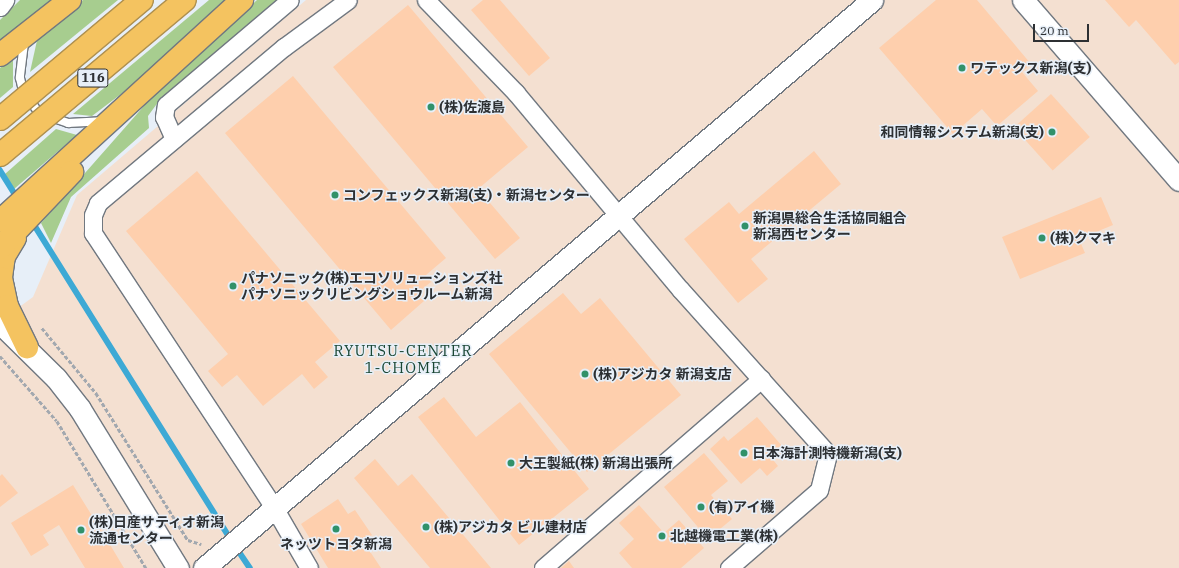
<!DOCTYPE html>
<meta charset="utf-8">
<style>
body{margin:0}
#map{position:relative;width:1179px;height:568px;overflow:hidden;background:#e7eff8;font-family:"IBM Plex Serif","Noto Sans JP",serif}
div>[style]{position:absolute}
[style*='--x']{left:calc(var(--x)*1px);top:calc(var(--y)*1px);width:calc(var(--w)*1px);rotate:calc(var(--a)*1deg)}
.industrial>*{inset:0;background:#f4e0d1}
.green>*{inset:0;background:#a7cd8f}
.stream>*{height:5.5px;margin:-2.75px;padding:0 2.75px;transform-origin:2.75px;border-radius:2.75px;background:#3da9d5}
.building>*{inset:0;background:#fecfad;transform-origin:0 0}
.path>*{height:2.5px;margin-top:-1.25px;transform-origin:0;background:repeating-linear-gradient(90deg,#a2a8af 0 4px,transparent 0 6px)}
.roads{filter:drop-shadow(1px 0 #717880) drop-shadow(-1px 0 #717880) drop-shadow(0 1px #717880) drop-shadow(0 -1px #717880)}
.service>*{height:8px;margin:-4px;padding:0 4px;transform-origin:4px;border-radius:4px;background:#fff}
.minor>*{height:17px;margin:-8.5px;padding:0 8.5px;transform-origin:8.5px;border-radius:8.5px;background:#fff}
.tertiary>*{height:21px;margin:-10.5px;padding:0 10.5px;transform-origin:10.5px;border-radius:10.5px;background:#fff}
.motorway>*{height:22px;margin:-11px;padding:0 11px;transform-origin:11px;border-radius:11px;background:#f4c360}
.bridges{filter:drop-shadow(1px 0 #ae9050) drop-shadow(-1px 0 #ae9050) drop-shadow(0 1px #ae9050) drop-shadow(0 -1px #ae9050)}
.motorway-bridge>*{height:22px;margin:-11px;padding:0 11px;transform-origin:11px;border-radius:11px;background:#f4c360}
.dots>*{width:11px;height:11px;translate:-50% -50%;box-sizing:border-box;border:2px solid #e7eff8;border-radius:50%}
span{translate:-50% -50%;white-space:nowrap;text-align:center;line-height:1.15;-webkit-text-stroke:3px #e7eff8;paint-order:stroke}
.shield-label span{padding:1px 3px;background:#e7eff8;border:1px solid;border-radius:3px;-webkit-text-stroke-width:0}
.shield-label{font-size:13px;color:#2d3033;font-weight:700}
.poi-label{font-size:14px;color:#2d3033;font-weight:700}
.left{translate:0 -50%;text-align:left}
.right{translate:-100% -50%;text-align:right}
.neighbourhood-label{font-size:15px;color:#194633;letter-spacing:1px}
.scale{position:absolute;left:1033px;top:24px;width:56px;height:18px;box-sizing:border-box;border:2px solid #2d3033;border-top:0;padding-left:5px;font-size:12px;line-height:14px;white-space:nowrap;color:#2d3033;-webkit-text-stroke:3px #e7eff8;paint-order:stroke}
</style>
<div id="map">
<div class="industrial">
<i style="clip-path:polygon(306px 0,1179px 0,1179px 568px,0 568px,0 321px,33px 297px,77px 195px)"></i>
</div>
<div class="green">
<i style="clip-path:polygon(20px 0,53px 0,0 40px,0 20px)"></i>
<i style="clip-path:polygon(83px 0,118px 0,30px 72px,38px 36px)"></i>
<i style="clip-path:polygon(209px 0,230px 0,162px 63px,92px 116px,73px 114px)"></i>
<i style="clip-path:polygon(257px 0,278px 0,156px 105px,148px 116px,149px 128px,71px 197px,51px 243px,41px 223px,166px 81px)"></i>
<i style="clip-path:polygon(13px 57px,13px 87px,0 98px,0 68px)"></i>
<i style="clip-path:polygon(56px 129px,77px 135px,14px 189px,5px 174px)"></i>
</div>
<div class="stream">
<i style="--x:0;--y:170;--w:34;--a:58"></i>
<i style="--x:32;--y:221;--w:376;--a:58"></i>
<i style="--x:236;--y:547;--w:25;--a:56"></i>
</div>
<div class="building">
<i style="clip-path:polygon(483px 0,500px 0,550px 58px,529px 76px,471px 10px)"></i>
<i style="clip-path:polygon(936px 0,977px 0,1031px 64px,1022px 72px,1038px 91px,997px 126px,982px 109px,953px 134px,879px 48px)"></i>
<i style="clip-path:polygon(1105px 0,1179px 0,1179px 62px,1175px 65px,1136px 20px,1129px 27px)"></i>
<i style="clip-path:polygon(408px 5px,528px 147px,478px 189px,520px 238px,495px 259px,333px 67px)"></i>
<i style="clip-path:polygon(293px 76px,446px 258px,426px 275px,431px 282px,417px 293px,424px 301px,391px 330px,225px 133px)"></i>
<i style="left:1051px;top:94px;width:58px;height:50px;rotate:48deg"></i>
<i style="clip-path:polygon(814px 151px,841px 184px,751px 259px,768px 279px,738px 303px,684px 239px,729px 202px,739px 214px)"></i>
<i style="clip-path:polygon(197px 171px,340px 341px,315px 362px,328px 377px,314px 389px,302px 374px,263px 406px,237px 375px,222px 387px,208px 371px,228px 354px,126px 231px)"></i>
<i style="clip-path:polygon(1101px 197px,1113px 225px,1079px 239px,1085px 253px,1020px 279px,1002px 237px)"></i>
<i style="clip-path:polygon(563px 293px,581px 314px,600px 298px,681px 395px,587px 472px,489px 354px)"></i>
<i style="clip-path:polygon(444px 397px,476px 437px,520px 402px,589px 489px,519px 545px,418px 417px)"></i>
<i style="clip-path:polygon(757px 417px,782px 446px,770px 456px,778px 466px,767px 476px,760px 468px,741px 484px,710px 449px,724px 436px,728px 441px)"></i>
<i style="clip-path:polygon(704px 453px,728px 481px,711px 495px,732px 519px,708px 539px,664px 487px)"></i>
<i style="clip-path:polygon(375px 459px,398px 486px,412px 474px,491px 568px,430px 568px,354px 478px)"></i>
<i style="clip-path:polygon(2px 474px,18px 493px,0 507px,0 476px)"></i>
<i style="clip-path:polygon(73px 485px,112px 548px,124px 568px,85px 568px,59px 525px,43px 535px,49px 545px,31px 556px,11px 523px)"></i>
<i style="clip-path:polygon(338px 499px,348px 514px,355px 510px,372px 535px,363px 541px,381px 568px,328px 568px,301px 524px)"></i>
<i style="clip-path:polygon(639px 505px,664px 533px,679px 520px,704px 548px,681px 568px,632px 568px,619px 553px,634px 539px,619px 523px)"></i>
<i style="clip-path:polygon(569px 561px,574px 568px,561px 568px)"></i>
</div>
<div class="path">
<i style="--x:42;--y:328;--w:85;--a:50.3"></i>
<i style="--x:96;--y:393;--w:173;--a:58"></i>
<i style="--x:188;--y:540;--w:14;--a:17"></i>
<i style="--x:0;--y:356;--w:86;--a:48.8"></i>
<i style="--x:57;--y:421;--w:172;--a:58.8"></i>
</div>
<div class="roads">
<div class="service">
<i style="--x:24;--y:43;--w:35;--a:97"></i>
<i style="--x:20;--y:78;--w:13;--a:77"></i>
<i style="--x:23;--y:91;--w:27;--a:54"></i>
<i style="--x:39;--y:113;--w:31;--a:19"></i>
<i style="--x:68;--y:123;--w:33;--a:-3"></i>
</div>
<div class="minor">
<i style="--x:426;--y:0;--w:129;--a:45.9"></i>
<i style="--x:516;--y:93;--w:256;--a:50.1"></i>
<i style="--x:680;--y:289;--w:222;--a:48.1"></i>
<i style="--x:828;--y:454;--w:37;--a:104"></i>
<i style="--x:819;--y:490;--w:119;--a:139.1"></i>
<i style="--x:0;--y:7;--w:9;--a:-54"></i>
<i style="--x:174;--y:139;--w:24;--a:-114"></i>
<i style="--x:164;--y:117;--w:12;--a:-81"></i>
<i style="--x:166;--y:105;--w:162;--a:-40.3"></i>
<i style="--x:309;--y:568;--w:68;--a:-120"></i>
<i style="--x:275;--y:509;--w:331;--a:-123.4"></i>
<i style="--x:93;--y:233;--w:18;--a:-90"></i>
<i style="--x:93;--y:215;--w:13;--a:-67"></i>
<i style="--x:98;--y:203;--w:243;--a:-40"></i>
<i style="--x:284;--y:47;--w:79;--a:-36.3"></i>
<i style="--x:543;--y:568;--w:289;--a:-40.9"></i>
</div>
<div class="tertiary">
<i style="--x:1023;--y:0;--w:238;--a:49.1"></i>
<i style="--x:0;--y:323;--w:78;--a:44.5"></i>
<i style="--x:56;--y:378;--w:39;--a:52"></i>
<i style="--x:80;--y:409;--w:187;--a:58.4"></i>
<i style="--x:204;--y:568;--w:877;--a:-40.37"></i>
</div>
<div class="motorway">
<i style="--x:0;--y:55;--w:89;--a:-38.2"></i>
<i style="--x:0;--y:221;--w:328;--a:-42.4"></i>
<i style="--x:15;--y:238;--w:21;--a:121"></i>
<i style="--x:4;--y:256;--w:22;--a:98"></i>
<i style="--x:1;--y:278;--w:29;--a:78"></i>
<i style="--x:7;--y:306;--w:46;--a:64"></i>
<i style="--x:0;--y:248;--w:105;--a:-46.5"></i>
</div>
</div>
<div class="bridges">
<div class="motorway-bridge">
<i style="--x:0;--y:119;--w:185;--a:-40"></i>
<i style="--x:0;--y:155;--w:241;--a:-40"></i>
</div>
</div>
<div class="dots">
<i style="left:962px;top:68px;background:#31916a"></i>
<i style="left:431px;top:107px;background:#31916a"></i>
<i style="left:1052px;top:132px;background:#31916a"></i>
<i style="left:335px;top:195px;background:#31916a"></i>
<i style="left:745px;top:226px;background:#31916a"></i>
<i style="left:1042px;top:238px;background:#31916a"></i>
<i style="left:233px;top:286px;background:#31916a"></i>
<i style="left:585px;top:374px;background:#31916a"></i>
<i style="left:744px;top:453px;background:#31916a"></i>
<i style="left:511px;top:463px;background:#31916a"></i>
<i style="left:701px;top:507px;background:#31916a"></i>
<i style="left:426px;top:527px;background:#31916a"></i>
<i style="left:336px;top:529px;background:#31916a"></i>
<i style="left:81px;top:530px;background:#31916a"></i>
<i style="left:662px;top:536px;background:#31916a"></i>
</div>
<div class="shield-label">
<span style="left:93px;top:78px">116</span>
</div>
<div class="poi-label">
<span class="left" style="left:970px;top:68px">ワテックス新潟(支)</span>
<span class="left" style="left:439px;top:107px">(株)佐渡島</span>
<span class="right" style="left:1044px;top:132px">和同情報システム新潟(支)</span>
<span class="left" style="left:343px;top:195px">コンフェックス新潟(支)・新潟センター</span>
<span class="left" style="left:753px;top:226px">新潟県総合生活協同組合<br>新潟西センター</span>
<span class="left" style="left:1050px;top:238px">(株)クマキ</span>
<span class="left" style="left:241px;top:286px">パナソニック(株)エコソリューションズ社<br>パナソニックリビングショウルーム新潟</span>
<span class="left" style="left:593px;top:374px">(株)アジカタ 新潟支店</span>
<span class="left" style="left:752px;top:453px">日本海計測特機新潟(支)</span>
<span class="left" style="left:519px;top:463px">大王製紙(株) 新潟出張所</span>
<span class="left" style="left:709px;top:507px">(有)アイ機</span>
<span class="left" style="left:89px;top:530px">(株)日産サティオ新潟<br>流通センター</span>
<span class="left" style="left:434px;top:527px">(株)アジカタ ビル建材店</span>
<span class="left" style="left:670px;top:536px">北越機電工業(株)</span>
<span style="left:336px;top:544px">ネッツトヨタ新潟</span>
</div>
<div class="neighbourhood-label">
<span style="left:403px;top:359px">RYUTSU-CENTER<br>1-CHOME</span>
</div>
<div class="scale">20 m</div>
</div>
